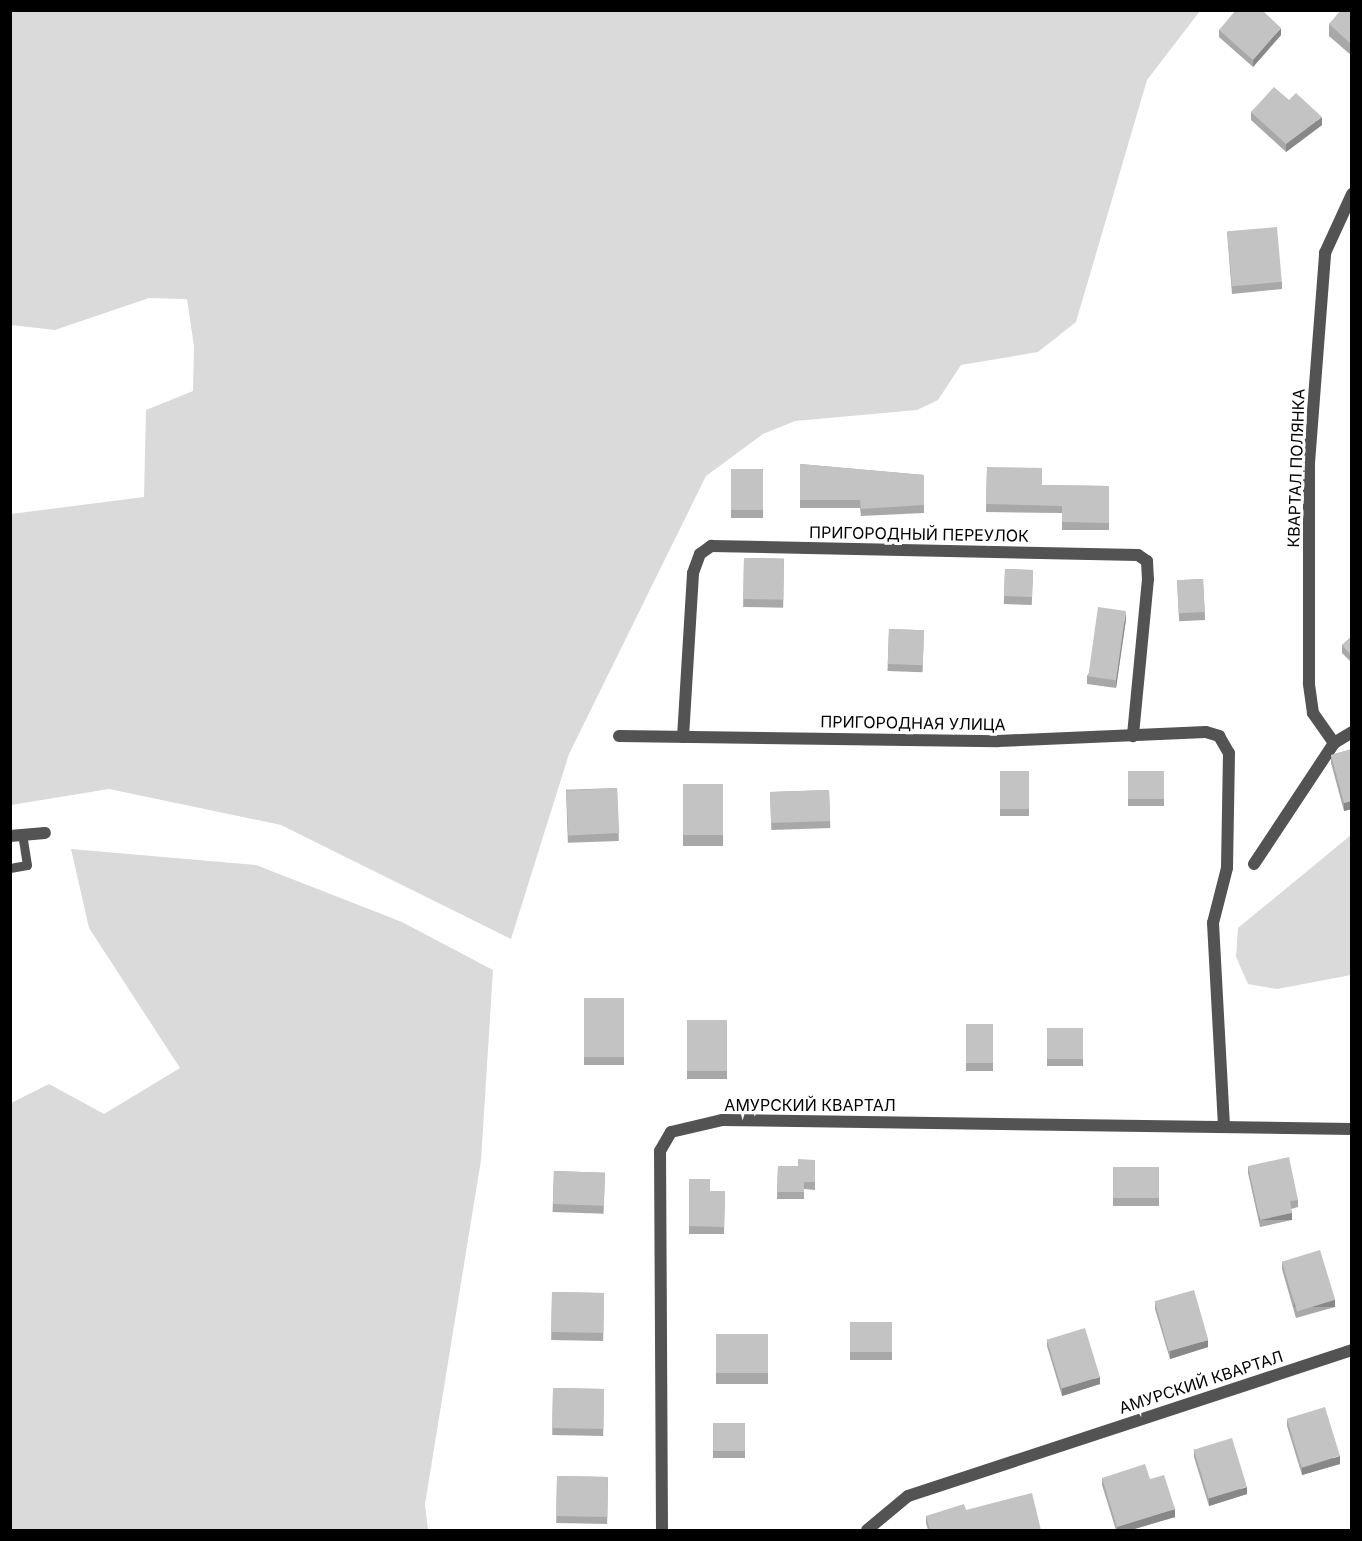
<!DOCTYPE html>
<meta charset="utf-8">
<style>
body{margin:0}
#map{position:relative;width:1362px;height:1541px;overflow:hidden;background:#fff;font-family:Inter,sans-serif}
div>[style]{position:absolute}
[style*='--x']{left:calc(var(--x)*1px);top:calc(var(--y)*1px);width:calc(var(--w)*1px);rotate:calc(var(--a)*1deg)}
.green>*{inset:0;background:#dadada}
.lane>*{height:9px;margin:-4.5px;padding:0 4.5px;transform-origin:4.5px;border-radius:4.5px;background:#535353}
.street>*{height:12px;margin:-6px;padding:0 6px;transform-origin:6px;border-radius:6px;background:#535353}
.wall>*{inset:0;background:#a8a8a8;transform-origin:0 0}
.shaded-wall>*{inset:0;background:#888;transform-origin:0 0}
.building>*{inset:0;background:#c3c3c3;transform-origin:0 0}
span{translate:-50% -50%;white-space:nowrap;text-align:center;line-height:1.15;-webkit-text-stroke:6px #fff;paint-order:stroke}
.street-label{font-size:16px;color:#000}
.frame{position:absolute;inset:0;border:12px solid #000;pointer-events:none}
</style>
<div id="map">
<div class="green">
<i style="clip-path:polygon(11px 10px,1200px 10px,1200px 11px,1147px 80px,1076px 322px,1038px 352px,961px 365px,938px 400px,917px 410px,795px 421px,763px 434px,706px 476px,569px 754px,511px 939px,281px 825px,109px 789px,11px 805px,11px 514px,144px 497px,146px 410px,193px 391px,194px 346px,187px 299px,149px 298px,55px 330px,11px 325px)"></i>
<i style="clip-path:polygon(1351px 835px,1351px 975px,1277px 989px,1248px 984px,1236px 957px,1238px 928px)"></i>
<i style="clip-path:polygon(71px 849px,256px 865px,402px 922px,493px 970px,481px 1160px,425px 1504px,428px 1530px,11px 1530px,11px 1103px,49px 1084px,104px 1114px,180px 1068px,89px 928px)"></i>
</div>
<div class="lane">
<i style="--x:10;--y:868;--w:17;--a:-10"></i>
<i style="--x:27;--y:865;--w:30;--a:-99"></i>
</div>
<div class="street">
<i style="--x:619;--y:736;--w:379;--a:0.8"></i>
<i style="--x:998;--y:741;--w:208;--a:-2.5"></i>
<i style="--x:1206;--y:732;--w:14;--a:17"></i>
<i style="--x:1219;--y:736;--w:20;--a:60"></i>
<i style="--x:1229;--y:753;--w:115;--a:91"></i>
<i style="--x:1227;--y:868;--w:57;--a:104.3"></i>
<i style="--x:1213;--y:923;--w:201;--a:86.9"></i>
<i style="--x:683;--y:737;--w:164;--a:-86.5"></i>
<i style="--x:693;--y:573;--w:20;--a:-70"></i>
<i style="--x:700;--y:554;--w:14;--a:-36"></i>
<i style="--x:711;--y:546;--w:427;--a:1.2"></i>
<i style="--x:1138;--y:555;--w:11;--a:34"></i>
<i style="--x:1147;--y:561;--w:18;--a:87"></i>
<i style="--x:1148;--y:579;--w:158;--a:95.5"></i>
<i style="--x:1334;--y:743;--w:37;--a:-125"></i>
<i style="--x:1313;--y:713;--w:30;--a:-98"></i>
<i style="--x:1309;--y:683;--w:220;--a:-90"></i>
<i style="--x:1309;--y:463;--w:211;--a:-85.6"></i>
<i style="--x:1325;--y:253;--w:65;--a:-65.4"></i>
<i style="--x:10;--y:836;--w:35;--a:-5"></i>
<i style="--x:1254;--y:864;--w:145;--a:-56.5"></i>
<i style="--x:1334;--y:743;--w:21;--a:-31"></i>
<i style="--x:662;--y:1530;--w:379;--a:-90.3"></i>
<i style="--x:660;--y:1151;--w:22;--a:-60"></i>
<i style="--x:671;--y:1132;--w:52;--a:-13.2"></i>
<i style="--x:722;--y:1120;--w:630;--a:0.82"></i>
<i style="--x:867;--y:1530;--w:53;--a:-39.7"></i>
<i style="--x:908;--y:1496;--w:467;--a:-18.2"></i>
</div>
<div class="wall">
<i style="clip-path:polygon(1352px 10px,1352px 56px,1329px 36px,1329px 24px)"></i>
<i style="clip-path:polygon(1219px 30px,1281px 35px,1253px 67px,1219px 37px)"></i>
<i style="clip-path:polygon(1289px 100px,1322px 125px,1286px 152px,1251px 120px,1251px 112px)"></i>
<i style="clip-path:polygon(1227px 232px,1282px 282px,1282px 289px,1232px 294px)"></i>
<i style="clip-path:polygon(800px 464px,924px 475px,924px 513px,861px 516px,860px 508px,800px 508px)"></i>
<i style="clip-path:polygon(987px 467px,1042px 485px,1109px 486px,1109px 530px,1062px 530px,1062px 513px,986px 512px)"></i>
<i style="left:731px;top:469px;width:32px;height:49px"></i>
<i style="left:744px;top:558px;width:40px;height:49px;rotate:1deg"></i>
<i style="left:1005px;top:569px;width:28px;height:35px;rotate:2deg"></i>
<i style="left:1203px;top:579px;width:41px;height:26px;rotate:87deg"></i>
<i style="clip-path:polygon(1126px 619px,1116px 688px,1087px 684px,1087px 676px)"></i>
<i style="left:889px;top:629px;width:35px;height:42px;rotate:2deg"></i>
<i style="clip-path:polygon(1352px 636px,1352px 663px,1342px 653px,1342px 645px)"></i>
<i style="clip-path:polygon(1352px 749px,1352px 809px,1344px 811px,1331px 763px,1331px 755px)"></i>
<i style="left:1000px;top:771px;width:29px;height:45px"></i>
<i style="left:1164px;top:771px;width:35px;height:36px;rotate:90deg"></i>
<i style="left:683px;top:784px;width:40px;height:62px"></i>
<i style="left:617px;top:788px;width:53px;height:51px;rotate:88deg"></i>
<i style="left:829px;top:790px;width:38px;height:59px;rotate:88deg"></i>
<i style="left:584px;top:998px;width:40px;height:67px"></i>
<i style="left:687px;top:1020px;width:40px;height:59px"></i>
<i style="left:966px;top:1024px;width:27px;height:47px"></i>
<i style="left:1047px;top:1028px;width:36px;height:38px"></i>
<i style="clip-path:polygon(815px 1160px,815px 1190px,804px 1189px,804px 1199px,777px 1199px,778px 1166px,798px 1166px)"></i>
<i style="clip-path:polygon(1248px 1166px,1298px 1200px,1298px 1207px,1291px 1209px,1292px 1220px,1260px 1227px,1248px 1173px)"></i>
<i style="left:1113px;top:1167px;width:46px;height:39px"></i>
<i style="left:554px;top:1171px;width:51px;height:41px;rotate:2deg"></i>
<i style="clip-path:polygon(689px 1179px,710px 1191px,725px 1191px,724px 1234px,689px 1234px)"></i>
<i style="clip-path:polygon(1282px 1261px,1335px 1307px,1296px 1318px,1282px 1269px)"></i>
<i style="left:552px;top:1292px;width:52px;height:48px;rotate:1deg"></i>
<i style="clip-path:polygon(1155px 1302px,1208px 1347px,1170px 1359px,1155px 1309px)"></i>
<i style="left:892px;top:1322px;width:38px;height:42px;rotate:90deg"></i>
<i style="left:716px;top:1334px;width:52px;height:50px"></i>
<i style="clip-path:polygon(1047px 1339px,1100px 1384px,1062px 1396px,1047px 1346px)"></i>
<i style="left:553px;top:1388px;width:51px;height:47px;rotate:1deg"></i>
<i style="clip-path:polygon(1287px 1419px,1340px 1464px,1302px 1475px,1287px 1426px)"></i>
<i style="left:713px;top:1423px;width:32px;height:35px"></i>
<i style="clip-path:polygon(1194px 1449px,1247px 1494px,1209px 1506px,1194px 1457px)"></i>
<i style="left:557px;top:1476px;width:51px;height:47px;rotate:1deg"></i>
<i style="clip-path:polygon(1102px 1478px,1150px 1479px,1175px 1517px,1131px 1530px,1116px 1530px,1102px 1485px)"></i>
<i style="clip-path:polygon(966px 1510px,1041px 1530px,928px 1530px,926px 1523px,926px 1516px)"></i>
</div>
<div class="shaded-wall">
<i style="clip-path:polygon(1281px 28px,1281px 35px,1253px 67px,1253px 60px)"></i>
<i style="clip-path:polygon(1322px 117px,1322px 125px,1286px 152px,1286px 144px)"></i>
<i style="clip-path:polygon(1126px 611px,1126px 619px,1116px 688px,1116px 680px)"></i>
<i style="clip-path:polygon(1352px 801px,1352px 809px,1344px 811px,1344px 803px)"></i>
<i style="left:1292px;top:1213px;width:7px;height:33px;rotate:90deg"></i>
<i style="left:1335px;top:1300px;width:7px;height:41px;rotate:90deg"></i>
<i style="clip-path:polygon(1208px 1340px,1208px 1347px,1170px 1359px,1170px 1351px)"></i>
<i style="clip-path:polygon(1100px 1377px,1100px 1384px,1062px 1396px,1062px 1388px)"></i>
<i style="clip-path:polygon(1340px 1456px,1340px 1464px,1302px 1475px,1302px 1468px)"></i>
<i style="clip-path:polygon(1247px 1487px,1247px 1494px,1209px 1506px,1209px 1498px)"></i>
<i style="clip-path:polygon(1175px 1509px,1175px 1517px,1131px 1530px,1117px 1530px,1117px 1527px)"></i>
</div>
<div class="building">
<i style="clip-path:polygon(1236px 10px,1262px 10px,1281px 28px,1253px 60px,1219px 30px)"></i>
<i style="clip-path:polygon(1341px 10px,1352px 10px,1352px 45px,1329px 24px)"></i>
<i style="clip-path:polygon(1274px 87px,1289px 100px,1296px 93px,1322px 117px,1286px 144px,1251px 112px)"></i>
<i style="left:1277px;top:227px;width:55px;height:50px;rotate:85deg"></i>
<i style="clip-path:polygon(800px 464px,924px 475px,924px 505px,861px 509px,860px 500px,800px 500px)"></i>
<i style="clip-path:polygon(987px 467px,1042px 468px,1042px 485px,1109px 486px,1109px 523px,1062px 522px,1062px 506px,986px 504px)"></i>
<i style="left:731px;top:469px;width:32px;height:41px"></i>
<i style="left:744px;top:558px;width:40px;height:41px;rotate:1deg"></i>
<i style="left:1005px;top:569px;width:28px;height:27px;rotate:2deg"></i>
<i style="left:1203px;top:579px;width:33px;height:26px;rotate:87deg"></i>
<i style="left:1098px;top:607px;width:28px;height:70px;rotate:8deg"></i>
<i style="left:889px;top:629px;width:35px;height:35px;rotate:2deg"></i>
<i style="clip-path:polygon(1352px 636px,1352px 656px,1342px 645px)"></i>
<i style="clip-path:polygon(1352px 749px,1352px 801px,1344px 803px,1331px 755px)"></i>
<i style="left:1000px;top:771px;width:29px;height:38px"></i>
<i style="left:1164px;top:771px;width:28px;height:36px;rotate:90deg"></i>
<i style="left:683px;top:784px;width:40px;height:51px"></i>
<i style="left:617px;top:788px;width:45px;height:51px;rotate:87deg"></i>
<i style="left:829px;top:790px;width:31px;height:59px;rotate:88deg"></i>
<i style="left:584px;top:998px;width:40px;height:59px"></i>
<i style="left:687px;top:1020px;width:40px;height:51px"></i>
<i style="left:966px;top:1024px;width:27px;height:39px"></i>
<i style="left:1047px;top:1028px;width:36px;height:31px"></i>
<i style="clip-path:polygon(1289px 1157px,1298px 1200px,1290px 1201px,1292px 1213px,1260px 1220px,1248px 1166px)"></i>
<i style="clip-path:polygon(798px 1159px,815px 1160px,815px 1182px,804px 1182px,804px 1192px,777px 1192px,778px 1166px,798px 1166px)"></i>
<i style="left:1113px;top:1167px;width:46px;height:31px"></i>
<i style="left:554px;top:1171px;width:51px;height:33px;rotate:2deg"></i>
<i style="clip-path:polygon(689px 1179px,710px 1179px,710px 1191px,725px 1191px,724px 1227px,689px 1226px)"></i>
<i style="left:1320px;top:1250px;width:52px;height:40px;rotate:73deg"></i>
<i style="left:1194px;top:1290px;width:52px;height:41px;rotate:74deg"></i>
<i style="left:552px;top:1292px;width:52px;height:40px;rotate:1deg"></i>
<i style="left:892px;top:1322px;width:30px;height:42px;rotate:90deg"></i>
<i style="left:1085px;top:1328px;width:51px;height:40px;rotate:73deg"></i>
<i style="left:716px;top:1334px;width:52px;height:39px"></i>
<i style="left:553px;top:1388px;width:51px;height:40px;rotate:1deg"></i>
<i style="left:1325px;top:1407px;width:51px;height:40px;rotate:73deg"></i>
<i style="left:713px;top:1423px;width:32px;height:28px"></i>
<i style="left:1232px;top:1438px;width:51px;height:40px;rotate:73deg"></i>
<i style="clip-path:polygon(1145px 1464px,1150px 1479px,1164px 1475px,1175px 1509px,1117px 1527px,1102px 1478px)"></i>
<i style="left:557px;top:1476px;width:51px;height:40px;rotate:1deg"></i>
<i style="clip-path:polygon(1032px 1493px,1041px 1530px,930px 1530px,926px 1516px,964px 1504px,966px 1510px)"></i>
</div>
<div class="street-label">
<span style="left:1296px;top:468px;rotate:-88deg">КВАРТАЛ ПОЛЯНКА</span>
<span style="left:919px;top:534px;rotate:1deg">ПРИГОРОДНЫЙ ПЕРЕУЛОК</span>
<span style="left:913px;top:723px;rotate:1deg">ПРИГОРОДНАЯ УЛИЦА</span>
<span style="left:810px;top:1105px">АМУРСКИЙ КВАРТАЛ</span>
<span style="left:1201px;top:1382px;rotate:-18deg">АМУРСКИЙ КВАРТАЛ</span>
</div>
<div class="frame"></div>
</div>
